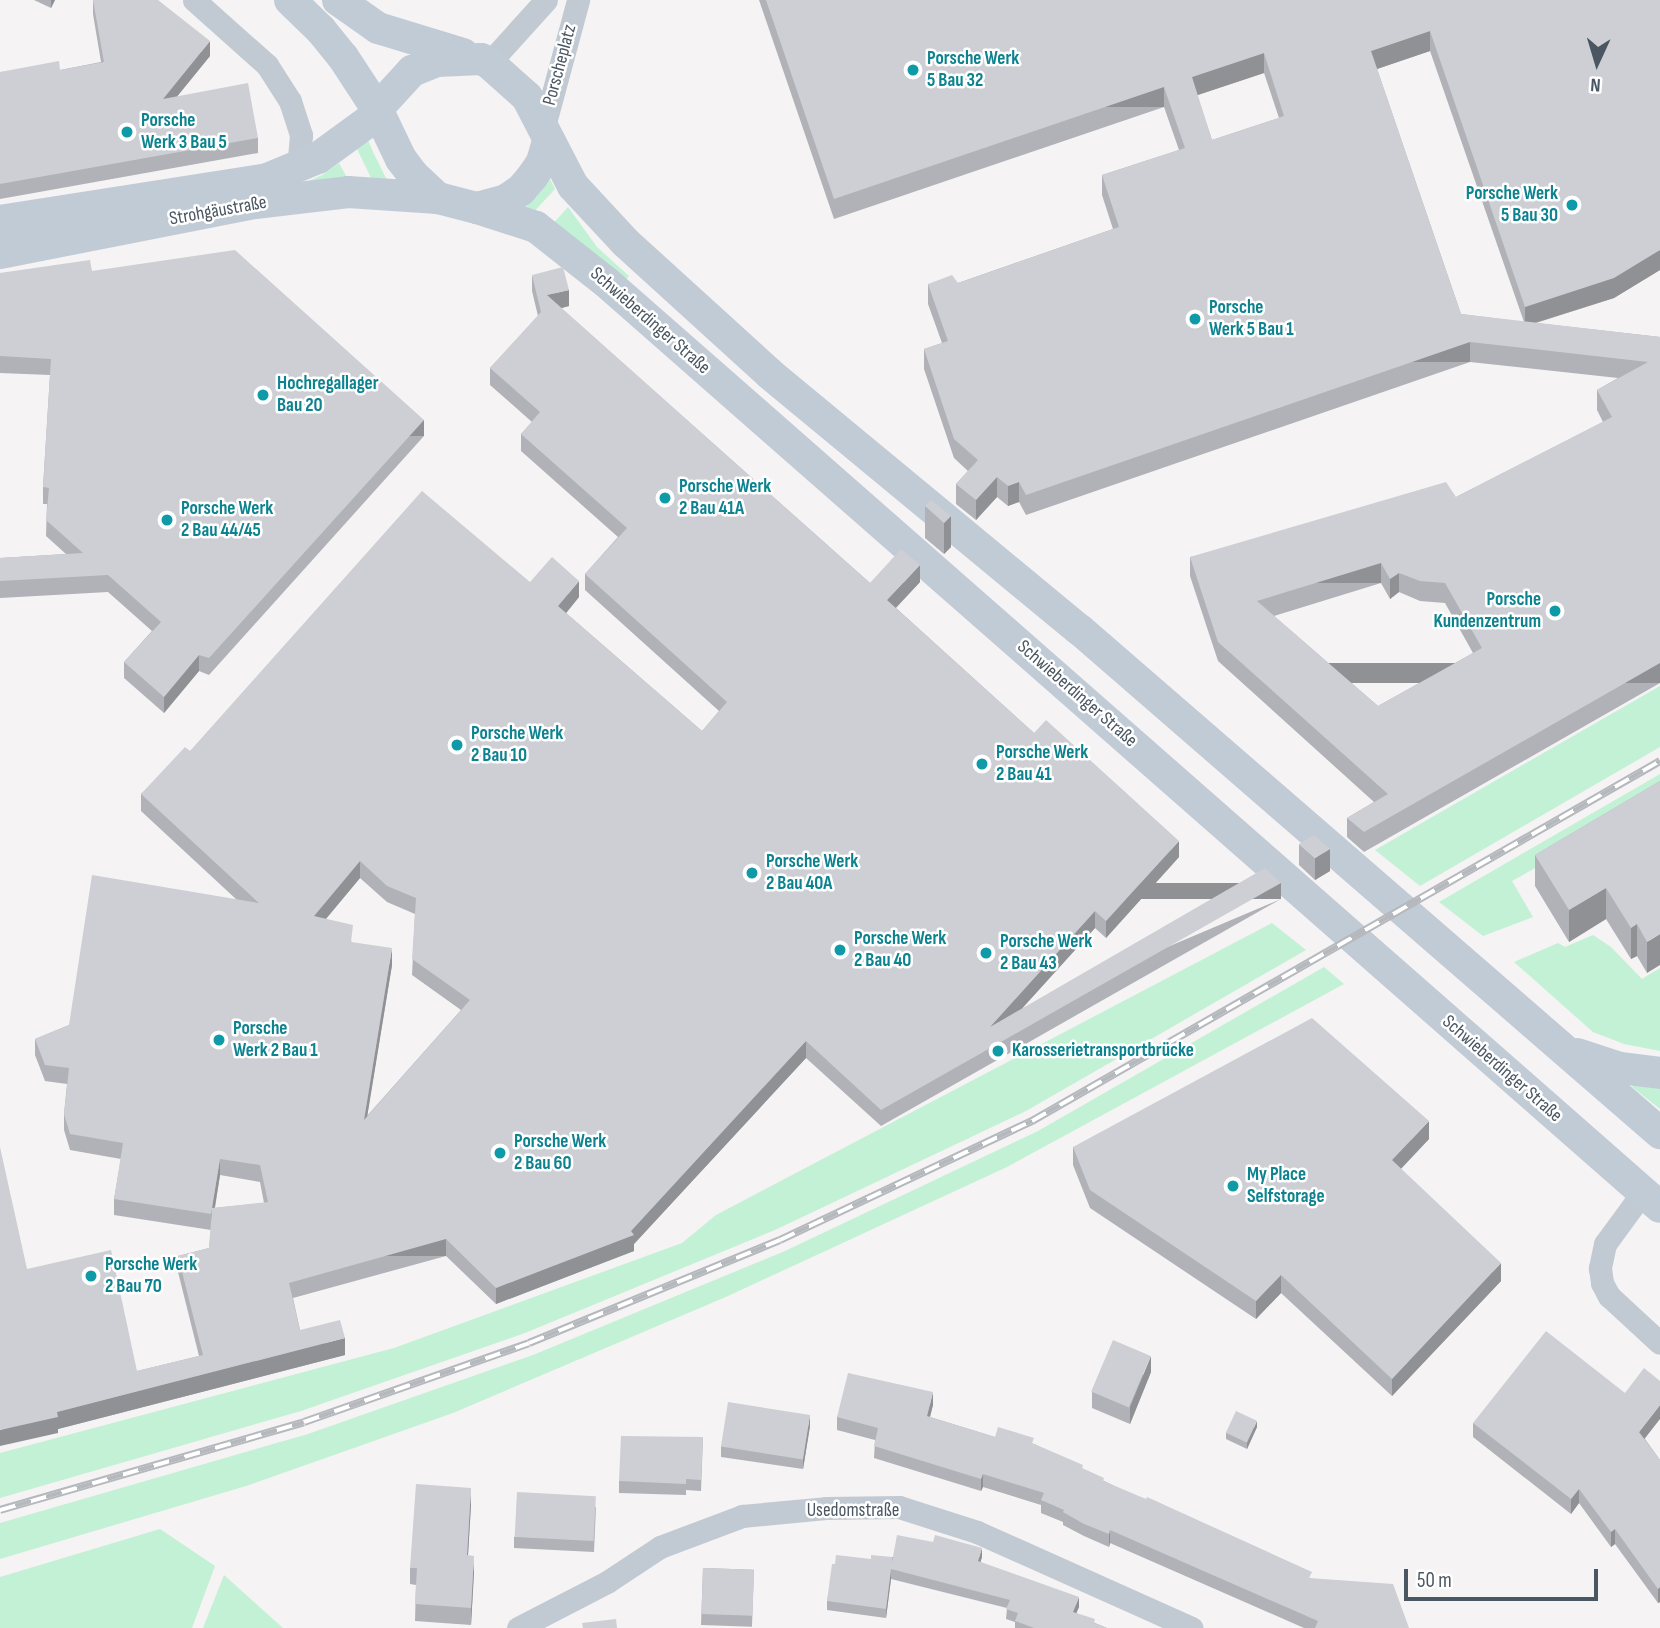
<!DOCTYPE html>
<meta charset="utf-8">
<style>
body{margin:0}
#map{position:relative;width:1660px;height:1628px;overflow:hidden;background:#f5f3f3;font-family:"Sofia Sans Condensed",sans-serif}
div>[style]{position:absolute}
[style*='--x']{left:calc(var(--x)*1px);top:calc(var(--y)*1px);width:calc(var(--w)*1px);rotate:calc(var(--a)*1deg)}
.green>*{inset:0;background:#c3f1d5}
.street>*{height:23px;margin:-11.5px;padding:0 11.5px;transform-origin:11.5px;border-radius:11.5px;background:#c1cad2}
.secondary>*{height:32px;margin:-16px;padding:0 16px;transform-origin:16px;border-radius:16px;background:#c1cbd6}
.rail>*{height:8px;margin-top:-4px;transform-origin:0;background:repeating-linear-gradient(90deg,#fff 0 16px,#b5b8bd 0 32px);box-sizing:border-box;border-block:2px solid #b5b8bd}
.wall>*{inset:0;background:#b0b2b7;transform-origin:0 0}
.shaded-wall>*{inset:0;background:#909195;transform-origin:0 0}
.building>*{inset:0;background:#cdcfd5;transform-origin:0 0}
.dots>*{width:19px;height:19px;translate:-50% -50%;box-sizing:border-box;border:4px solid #fff;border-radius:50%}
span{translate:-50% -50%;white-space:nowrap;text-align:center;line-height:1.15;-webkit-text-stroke:5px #fff;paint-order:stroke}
.culture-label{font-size:19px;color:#0d838f;font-weight:700}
.left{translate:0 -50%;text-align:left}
.right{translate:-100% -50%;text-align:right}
.street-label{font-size:19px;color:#4a5661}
.north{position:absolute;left:1562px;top:28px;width:70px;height:70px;-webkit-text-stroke:5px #fff;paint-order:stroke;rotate:184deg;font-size:19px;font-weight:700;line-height:28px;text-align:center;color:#4a5661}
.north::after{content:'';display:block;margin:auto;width:24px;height:32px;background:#4a5661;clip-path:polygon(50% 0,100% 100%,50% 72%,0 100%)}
.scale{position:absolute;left:1404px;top:1569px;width:194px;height:32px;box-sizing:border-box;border:4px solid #4a5661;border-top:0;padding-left:9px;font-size:21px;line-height:24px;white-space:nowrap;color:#4a5661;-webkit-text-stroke:5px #fff;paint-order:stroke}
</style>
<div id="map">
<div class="green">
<i style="clip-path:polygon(366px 135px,373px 152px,389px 184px,374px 184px,356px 147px)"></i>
<i style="clip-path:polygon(339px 163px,351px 185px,298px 186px,322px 175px)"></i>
<i style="clip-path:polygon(548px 175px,555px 189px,530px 216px,516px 211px)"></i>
<i style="clip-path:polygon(568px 207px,597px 247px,629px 276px,625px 281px,551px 226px)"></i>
<i style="clip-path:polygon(1660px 686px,1660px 747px,1420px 886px,1375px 850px)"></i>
<i style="clip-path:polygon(1660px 774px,1660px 799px,1512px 881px,1533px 917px,1483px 936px,1439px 902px)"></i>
<i style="clip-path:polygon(1272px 923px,1306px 950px,1026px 1111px,775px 1230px,525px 1333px,301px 1411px,0 1498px,0 1453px,394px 1348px,682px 1243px,716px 1215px)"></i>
<i style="clip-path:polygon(1593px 935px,1611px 947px,1642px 979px,1660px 968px,1660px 1051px,1624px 1044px,1593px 1032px,1514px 962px,1558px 943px,1565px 947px)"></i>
<i style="clip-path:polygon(1324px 967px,1344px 984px,1007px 1167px,728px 1296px,453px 1413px,246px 1486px,0 1559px,0 1523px,308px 1434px,533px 1355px,785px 1251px,1038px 1131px)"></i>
<i style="clip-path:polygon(1636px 1082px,1660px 1082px,1660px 1109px,1632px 1087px)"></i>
<i style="clip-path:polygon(160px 1529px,215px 1566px,192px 1628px,0 1628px,0 1577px)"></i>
<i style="clip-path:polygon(224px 1575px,283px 1628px,203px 1628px)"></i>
</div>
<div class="street">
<i style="--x:194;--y:0;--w:98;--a:41.7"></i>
<i style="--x:267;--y:65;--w:43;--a:57.4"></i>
<i style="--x:290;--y:101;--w:36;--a:72"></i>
<i style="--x:301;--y:135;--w:33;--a:95"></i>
<i style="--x:489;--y:63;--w:85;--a:-47.9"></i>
<i style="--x:543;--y:130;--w:135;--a:-74.9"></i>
<i style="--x:1643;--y:1192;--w:64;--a:126.2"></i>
<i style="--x:1605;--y:1244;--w:25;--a:102"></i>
<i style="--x:1600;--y:1268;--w:15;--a:82"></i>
<i style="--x:1602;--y:1283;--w:15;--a:62"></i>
<i style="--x:1609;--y:1296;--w:69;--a:42.7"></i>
<i style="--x:518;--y:1628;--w:100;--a:-27.3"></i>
<i style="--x:607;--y:1582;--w:64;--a:-33.4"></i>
<i style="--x:660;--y:1547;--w:88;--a:-20.7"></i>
<i style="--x:742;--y:1516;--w:84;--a:-5.4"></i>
<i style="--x:826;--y:1508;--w:73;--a:-0.8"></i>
<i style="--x:899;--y:1507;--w:82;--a:17.8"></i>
<i style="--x:977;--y:1532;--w:235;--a:24.1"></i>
</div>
<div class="secondary">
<i style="--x:290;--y:0;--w:43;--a:44.1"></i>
<i style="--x:321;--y:30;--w:35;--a:51"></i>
<i style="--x:343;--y:57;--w:62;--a:56.8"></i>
<i style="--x:377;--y:109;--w:55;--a:64.4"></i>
<i style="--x:401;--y:159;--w:20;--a:53"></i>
<i style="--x:413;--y:175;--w:34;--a:43"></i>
<i style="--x:438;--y:198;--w:40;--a:14.4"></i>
<i style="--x:477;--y:208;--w:30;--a:-15"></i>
<i style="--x:506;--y:200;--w:18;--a:-34"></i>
<i style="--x:521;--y:190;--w:17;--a:-50"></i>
<i style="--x:532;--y:177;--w:18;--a:-56"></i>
<i style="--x:542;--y:162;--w:22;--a:-74"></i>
<i style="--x:338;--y:0;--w:49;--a:35"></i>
<i style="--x:378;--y:28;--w:89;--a:17"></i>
<i style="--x:377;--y:109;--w:52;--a:-47.4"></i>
<i style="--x:412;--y:71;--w:27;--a:-22"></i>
<i style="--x:437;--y:61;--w:44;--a:-2.6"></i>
<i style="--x:481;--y:59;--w:9;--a:27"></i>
<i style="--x:489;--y:63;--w:51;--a:41.8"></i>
<i style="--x:527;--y:97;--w:100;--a:62.7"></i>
<i style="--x:573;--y:186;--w:76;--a:47.1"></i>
<i style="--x:625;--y:242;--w:196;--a:42.3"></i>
<i style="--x:770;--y:374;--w:402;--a:39.6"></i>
<i style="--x:1080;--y:630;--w:768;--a:40.93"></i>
<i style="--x:477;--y:208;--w:62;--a:17.9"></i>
<i style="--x:536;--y:227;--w:89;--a:38.2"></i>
<i style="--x:606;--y:282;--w:1402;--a:41.27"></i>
<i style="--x:0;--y:221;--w:270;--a:-8.9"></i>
<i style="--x:267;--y:179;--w:55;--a:-22.4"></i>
<i style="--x:318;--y:158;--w:73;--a:-36.1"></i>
<i style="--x:0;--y:253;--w:260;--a:-11.1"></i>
<i style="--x:255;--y:203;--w:94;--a:-6.7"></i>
<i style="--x:348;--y:192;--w:90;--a:3.8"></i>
<i style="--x:1577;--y:1054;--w:45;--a:18"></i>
<i style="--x:1620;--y:1068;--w:40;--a:7.1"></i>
</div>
<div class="rail">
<i style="--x:0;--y:1510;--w:316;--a:-16.1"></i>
<i style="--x:304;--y:1422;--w:238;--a:-19.3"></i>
<i style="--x:529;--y:1343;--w:271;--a:-22.3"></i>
<i style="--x:780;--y:1240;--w:279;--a:-25.3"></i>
<i style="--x:1032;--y:1121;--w:724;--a:-29.82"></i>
</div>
<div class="wall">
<i style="clip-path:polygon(34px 0,55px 0,51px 8px)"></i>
<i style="clip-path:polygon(93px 0,210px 56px,177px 96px,258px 138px,258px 153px,0 199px,0 72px,60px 70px,101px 62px,93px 14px)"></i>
<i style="clip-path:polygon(evenodd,759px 0,1660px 0,1660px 270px,1614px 298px,1536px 323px,1660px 337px,1660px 683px,1364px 852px,1347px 837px,1347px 818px,1374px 802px,1218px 661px,1190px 576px,1190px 557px,1456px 497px,1603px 422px,1597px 410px,1597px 390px,1618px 378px,1470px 362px,1026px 515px,1019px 502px,1008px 506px,997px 497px,976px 520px,956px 504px,956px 484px,968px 471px,954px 458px,924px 369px,924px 349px,942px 343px,928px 304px,928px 284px,958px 283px,1113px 229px,1102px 195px,1102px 175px,1179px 150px,1164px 107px,834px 219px,759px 0,1430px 51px,1524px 322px,1461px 314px,1377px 69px,1430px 51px,759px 0,1264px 73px,1279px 118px,1212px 140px,1197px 95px,1264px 73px,759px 0,1381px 583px,1390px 599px,1399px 592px,1420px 601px,1445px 603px,1473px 653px,1378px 706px,1274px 616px,1381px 583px)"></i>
<i style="clip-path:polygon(92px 271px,424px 436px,209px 675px,199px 671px,164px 713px,124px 678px,124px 662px,152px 631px,108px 592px,0 598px,0 558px,66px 554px,46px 536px,47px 504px,43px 504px,43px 487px,50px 375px,0 373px,0 273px)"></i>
<i style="clip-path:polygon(evenodd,532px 275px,569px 306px,561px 308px,870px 583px,920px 582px,896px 608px,1034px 733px,1179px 857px,1106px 938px,1095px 928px,1021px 1009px,1281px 899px,881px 1126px,806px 1058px,634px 1244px,634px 1251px,496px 1304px,446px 1256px,293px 1298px,300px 1330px,345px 1355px,58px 1429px,58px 1433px,27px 1269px,137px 1371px,199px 1356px,178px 1272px,178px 1256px,209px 1248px,211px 1230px,114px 1215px,114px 1199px,121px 1159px,70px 1150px,64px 1130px,64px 1114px,67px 1084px,45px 1081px,35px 1055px,35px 1039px,69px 1025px,237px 900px,141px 811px,141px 794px,190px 751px,530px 582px,579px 597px,566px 613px,702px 731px,719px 711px,585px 590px,585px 574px,618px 537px,521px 451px,521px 434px,532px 422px,490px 385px,490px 368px,538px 316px,532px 291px,532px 275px,360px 878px,387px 902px,415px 914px,412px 975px,461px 1010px,367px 1116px,392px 965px,353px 943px,326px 919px,360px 878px,532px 275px,220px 1175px,260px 1182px,264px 1203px,215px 1208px,220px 1175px)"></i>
<i style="clip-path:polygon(925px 506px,951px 516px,951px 547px,944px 554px,925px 538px)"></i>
<i style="clip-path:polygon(1660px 781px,1647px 973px,1637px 956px,1631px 959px,1606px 919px,1569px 942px,1535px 886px,1535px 855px)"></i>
<i style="clip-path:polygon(1299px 844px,1330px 871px,1315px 880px,1299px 865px)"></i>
<i style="clip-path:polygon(1429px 1139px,1401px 1169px,1501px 1281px,1392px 1396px,1281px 1293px,1256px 1319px,1090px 1208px,1073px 1165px,1073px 1147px)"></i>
<i style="clip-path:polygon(1151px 1372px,1130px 1424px,1092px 1408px,1092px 1392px)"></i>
<i style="clip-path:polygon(933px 1405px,930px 1417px,995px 1437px,1034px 1444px,1083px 1469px,1104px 1481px,1312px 1579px,1409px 1628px,1304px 1628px,1110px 1543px,1109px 1547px,1084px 1536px,1063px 1525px,1063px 1522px,1041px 1513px,1041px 1505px,983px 1487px,981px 1491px,874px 1458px,875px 1440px,837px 1430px,837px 1417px)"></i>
<i style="clip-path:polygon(1473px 1423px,1645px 1439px,1660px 1460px,1660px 1602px,1658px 1603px,1615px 1544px,1611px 1547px,1579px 1503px,1571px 1514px,1473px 1437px)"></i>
<i style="clip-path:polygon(810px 1426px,803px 1469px,721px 1457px,721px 1446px)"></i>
<i style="clip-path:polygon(1257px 1427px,1247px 1449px,1226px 1439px,1226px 1433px)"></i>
<i style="clip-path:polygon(703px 1437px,701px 1491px,686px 1490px,686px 1495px,619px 1493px,619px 1481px)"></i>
<i style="clip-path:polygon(471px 1505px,468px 1555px,474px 1572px,471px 1625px,415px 1621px,416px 1585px,410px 1584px,410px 1568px)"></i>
<i style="clip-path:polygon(596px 1507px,594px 1552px,514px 1548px,514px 1537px)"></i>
<i style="clip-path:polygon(892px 1557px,982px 1557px,980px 1562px,1079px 1607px,1076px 1613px,1095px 1623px,1107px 1628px,1015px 1628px,1015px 1622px,1006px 1619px,1007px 1608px,891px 1579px,886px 1618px,827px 1610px,827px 1601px,835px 1564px)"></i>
<i style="left:703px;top:1568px;width:51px;height:57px;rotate:2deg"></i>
</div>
<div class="shaded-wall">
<i style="clip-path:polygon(51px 0,55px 0,51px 8px)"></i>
<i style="clip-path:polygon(1430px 31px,1430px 51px,1371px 71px,1371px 51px)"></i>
<i style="clip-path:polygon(210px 41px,210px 56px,163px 114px,163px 99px)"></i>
<i style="clip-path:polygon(1264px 53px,1264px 73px,1192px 97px,1192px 77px)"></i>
<i style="left:1164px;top:87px;width:20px;height:348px;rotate:90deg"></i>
<i style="clip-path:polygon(1660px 250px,1660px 270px,1614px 298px,1525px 326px,1525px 307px)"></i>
<i style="clip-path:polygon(569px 290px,569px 306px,547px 312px,547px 295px)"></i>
<i style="left:1470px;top:342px;width:20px;height:470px;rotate:90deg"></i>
<i style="left:424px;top:420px;width:16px;height:321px;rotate:90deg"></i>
<i style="clip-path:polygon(997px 477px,997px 497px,976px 520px,976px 500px)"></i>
<i style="clip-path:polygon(1019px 482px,1019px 502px,1008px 506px,1008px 486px)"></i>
<i style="clip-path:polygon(951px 516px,951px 547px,944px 554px,944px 523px)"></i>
<i style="left:1381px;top:563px;width:20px;height:130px;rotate:90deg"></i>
<i style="clip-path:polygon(920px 565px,920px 582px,887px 617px,887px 600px)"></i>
<i style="clip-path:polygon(1399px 573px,1399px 592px,1390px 599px,1390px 579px)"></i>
<i style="clip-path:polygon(579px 581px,579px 597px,558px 623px,558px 606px)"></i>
<i style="clip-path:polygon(199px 655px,199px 671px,164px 713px,164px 697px)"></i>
<i style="left:1660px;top:663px;width:20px;height:341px;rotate:90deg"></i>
<i style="clip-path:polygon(1179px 841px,1179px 857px,1106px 938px,1106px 921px)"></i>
<i style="clip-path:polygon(1330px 849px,1330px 871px,1315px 880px,1315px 858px)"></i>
<i style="clip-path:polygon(360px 861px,360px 878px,314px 933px,314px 916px)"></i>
<i style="left:1281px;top:883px;width:16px;height:460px;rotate:90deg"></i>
<i style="clip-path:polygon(1606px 888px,1606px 919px,1569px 942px,1569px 910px)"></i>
<i style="clip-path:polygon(1095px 911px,1095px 928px,990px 1044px,990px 1027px)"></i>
<i style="clip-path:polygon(1637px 924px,1637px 956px,1631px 959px,1631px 928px)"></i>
<i style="clip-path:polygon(1660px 934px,1660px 965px,1647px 973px,1647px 942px)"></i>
<i style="clip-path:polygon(392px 948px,392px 965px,364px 1136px,364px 1120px)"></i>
<i style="clip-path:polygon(806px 1041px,806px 1058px,634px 1244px,634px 1251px,496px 1304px,496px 1288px,631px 1231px)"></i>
<i style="clip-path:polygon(1429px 1121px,1429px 1139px,1392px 1178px,1392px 1160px)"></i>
<i style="clip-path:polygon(220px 1159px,220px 1175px,211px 1230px,211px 1214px)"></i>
<i style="left:446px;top:1239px;width:17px;height:163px;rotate:90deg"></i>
<i style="clip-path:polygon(1501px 1263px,1501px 1281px,1392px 1396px,1392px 1379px)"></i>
<i style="clip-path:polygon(1281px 1275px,1281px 1293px,1256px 1319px,1256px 1301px)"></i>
<i style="clip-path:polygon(345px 1338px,345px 1355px,58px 1429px,58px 1433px,0 1446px,0 1430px,57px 1412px)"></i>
<i style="clip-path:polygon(1151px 1356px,1151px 1372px,1130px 1424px,1130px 1407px)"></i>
<i style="clip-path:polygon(933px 1392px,933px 1405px,927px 1428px,927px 1416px)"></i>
<i style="clip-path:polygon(1660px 1405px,1660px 1419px,1639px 1446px,1639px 1432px)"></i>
<i style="clip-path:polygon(810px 1415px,810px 1426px,803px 1469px,803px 1458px)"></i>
<i style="clip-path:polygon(1257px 1421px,1257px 1427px,1247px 1449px,1247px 1443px)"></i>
<i style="clip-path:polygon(983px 1474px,983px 1487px,981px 1491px,981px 1479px)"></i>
<i style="clip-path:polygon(471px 1488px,471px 1505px,467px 1572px,467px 1555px)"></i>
<i style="clip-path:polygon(1579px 1489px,1579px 1503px,1571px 1514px,1571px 1499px)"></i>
<i style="clip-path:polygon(1615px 1529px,1615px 1544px,1611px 1547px,1611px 1532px)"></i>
<i style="clip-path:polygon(1110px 1530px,1110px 1543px,1109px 1547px,1109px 1534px)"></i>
<i style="clip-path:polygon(982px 1548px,982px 1557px,978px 1571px,978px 1561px)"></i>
<i style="clip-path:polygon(474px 1556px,474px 1572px,471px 1625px,471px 1608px)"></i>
<i style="clip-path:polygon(891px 1569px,891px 1579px,886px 1618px,886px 1609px)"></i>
<i style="clip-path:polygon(1660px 1587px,1660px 1602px,1658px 1603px,1658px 1589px)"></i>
<i style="clip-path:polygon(1079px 1597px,1079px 1607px,1073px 1621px,1073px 1612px)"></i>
</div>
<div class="building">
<i style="clip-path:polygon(93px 0,158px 0,210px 41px,163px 99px,248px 83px,258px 138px,0 184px,0 72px,59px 61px,60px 70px,104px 62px)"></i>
<i style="clip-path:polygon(evenodd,766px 0,1660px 0,1660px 250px,1614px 278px,1525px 307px,1430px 31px,1371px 51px,1461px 314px,1660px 337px,1660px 663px,1364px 832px,1347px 818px,1388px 794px,1218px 642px,1190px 557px,1446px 482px,1456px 497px,1612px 417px,1597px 390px,1648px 362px,1470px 342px,1026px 495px,1019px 482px,1008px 486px,997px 477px,976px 500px,956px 484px,978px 460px,954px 439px,924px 349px,948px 341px,928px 284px,952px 275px,958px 283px,1119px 227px,1102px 175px,1185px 148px,1164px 87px,834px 199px,766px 0,1264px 53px,1284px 116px,1212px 140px,1192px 77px,1264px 53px,766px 0,1381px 563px,1390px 579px,1399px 573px,1420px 581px,1445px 583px,1482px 648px,1378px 706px,1257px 601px,1381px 563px)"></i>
<i style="clip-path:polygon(235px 250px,424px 420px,209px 658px,199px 655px,164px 697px,124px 662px,161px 622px,108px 575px,0 581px,0 558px,83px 553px,46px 520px,49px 488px,43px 487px,51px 359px,0 356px,0 273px,90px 260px,92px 271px)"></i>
<i style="clip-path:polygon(evenodd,563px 267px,569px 290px,547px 295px,870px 583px,901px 549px,920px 565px,887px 600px,1034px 733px,1046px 720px,1179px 841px,1106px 921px,1095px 911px,990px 1027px,1265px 868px,1281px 883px,881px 1110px,806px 1041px,631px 1231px,634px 1235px,496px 1288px,446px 1239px,289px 1283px,300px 1330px,340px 1320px,345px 1338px,57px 1412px,58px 1417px,0 1430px,0 1147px,27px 1269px,111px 1250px,137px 1371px,203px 1355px,178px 1256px,209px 1248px,212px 1208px,211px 1214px,114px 1199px,123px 1143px,70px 1134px,64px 1114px,69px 1068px,45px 1065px,35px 1039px,69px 1025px,92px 875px,259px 903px,141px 794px,185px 747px,190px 751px,422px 491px,530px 582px,552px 557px,579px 581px,558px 606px,702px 731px,727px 702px,585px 574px,627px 528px,521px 434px,540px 412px,490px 368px,541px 312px,532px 275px,563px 267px,360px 861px,387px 886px,416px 898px,412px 959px,470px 1000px,364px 1120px,392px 948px,351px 942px,353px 925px,314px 916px,360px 861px,563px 267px,220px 1159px,260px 1165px,268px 1202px,212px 1208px,220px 1159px)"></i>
<i style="clip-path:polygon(931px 500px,951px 516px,944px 523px,925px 506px)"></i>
<i style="clip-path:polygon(1660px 781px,1660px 934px,1647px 942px,1637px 924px,1631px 928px,1606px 888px,1569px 910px,1535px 855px)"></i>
<i style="clip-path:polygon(1314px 835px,1330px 849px,1315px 858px,1299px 844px)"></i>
<i style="clip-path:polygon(1312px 1018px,1429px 1121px,1392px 1160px,1501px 1263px,1392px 1379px,1281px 1275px,1256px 1301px,1090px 1190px,1073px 1147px)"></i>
<i style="clip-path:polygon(1546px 1331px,1625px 1393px,1644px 1368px,1660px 1381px,1660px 1405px,1639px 1432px,1660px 1460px,1660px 1587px,1658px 1589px,1615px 1529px,1611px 1532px,1579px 1489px,1571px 1499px,1473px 1423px)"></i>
<i style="left:1113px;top:1340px;width:41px;height:56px;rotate:23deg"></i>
<i style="clip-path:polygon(848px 1373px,933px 1392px,927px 1416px,995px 1437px,998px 1427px,1034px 1438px,1032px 1443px,1083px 1465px,1082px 1468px,1104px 1478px,1103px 1481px,1146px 1499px,1147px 1497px,1312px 1572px,1309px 1578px,1393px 1584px,1409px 1628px,1315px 1628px,1318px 1621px,1110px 1530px,1109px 1534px,1084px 1524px,1063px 1512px,1064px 1510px,1041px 1500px,1044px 1493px,983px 1474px,981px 1479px,874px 1446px,878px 1428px,837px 1417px)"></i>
<i style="left:728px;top:1402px;width:83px;height:45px;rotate:9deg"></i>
<i style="left:1236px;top:1411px;width:23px;height:24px;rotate:25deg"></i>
<i style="clip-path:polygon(621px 1436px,703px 1437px,701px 1480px,686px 1479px,686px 1484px,619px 1481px)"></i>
<i style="clip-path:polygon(416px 1484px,471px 1488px,467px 1555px,474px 1556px,471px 1608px,415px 1604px,417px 1568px,410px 1568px)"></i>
<i style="left:517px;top:1492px;width:79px;height:45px;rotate:3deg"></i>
<i style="clip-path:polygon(897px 1535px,933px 1542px,935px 1535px,982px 1548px,978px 1561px,1079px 1597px,1073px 1612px,1095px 1619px,1094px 1623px,1107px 1628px,1034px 1628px,1015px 1621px,1018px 1613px,1006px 1609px,1010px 1600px,891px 1569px,886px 1609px,827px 1601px,832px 1564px,835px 1564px,836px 1555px,871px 1559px,871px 1555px,892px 1557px,892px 1562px)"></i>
<i style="left:703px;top:1568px;width:51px;height:46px;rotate:2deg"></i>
<i style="clip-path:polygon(616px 1619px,617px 1628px,583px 1628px,582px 1623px)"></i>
</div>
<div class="dots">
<i style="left:913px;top:70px;background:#0f9aa8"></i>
<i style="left:127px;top:132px;background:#0f9aa8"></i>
<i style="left:1572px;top:205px;background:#0f9aa8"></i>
<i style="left:1195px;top:319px;background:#0f9aa8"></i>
<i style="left:263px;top:395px;background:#0f9aa8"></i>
<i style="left:665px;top:498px;background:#0f9aa8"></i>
<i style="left:167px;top:520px;background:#0f9aa8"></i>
<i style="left:1555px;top:611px;background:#0f9aa8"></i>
<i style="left:457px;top:745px;background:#0f9aa8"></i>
<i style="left:982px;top:764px;background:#0f9aa8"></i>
<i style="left:752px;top:873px;background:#0f9aa8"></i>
<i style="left:840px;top:950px;background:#0f9aa8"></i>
<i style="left:986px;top:953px;background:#0f9aa8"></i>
<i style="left:219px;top:1040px;background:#0f9aa8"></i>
<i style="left:998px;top:1051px;background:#0f9aa8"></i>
<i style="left:500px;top:1153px;background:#0f9aa8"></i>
<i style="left:1233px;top:1186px;background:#0f9aa8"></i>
<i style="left:91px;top:1276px;background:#0f9aa8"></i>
</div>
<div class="culture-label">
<span class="left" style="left:927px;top:70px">Porsche Werk<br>5 Bau 32</span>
<span class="left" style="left:141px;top:132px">Porsche<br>Werk 3 Bau 5</span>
<span class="right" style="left:1558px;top:205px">Porsche Werk<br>5 Bau 30</span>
<span class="left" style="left:1209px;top:319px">Porsche<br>Werk 5 Bau 1</span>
<span class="left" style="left:277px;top:395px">Hochregallager<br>Bau 20</span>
<span class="left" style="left:679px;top:498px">Porsche Werk<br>2 Bau 41A</span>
<span class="left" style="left:181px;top:520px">Porsche Werk<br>2 Bau 44/45</span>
<span class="right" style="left:1541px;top:611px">Porsche<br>Kundenzentrum</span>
<span class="left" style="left:471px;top:745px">Porsche Werk<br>2 Bau 10</span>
<span class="left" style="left:996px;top:764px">Porsche Werk<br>2 Bau 41</span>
<span class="left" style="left:766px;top:873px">Porsche Werk<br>2 Bau 40A</span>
<span class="left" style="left:854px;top:950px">Porsche Werk<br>2 Bau 40</span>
<span class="left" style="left:1000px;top:953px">Porsche Werk<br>2 Bau 43</span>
<span class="left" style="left:233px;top:1040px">Porsche<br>Werk 2 Bau 1</span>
<span class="left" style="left:1012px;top:1051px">Karosserietransportbrücke</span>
<span class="left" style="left:514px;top:1153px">Porsche Werk<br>2 Bau 60</span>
<span class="left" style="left:1247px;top:1186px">My Place<br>Selfstorage</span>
<span class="left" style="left:105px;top:1276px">Porsche Werk<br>2 Bau 70</span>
</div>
<div class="street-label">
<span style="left:560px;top:65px;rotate:-75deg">Porscheplatz</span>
<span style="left:218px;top:211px;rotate:-10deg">Strohgäustraße</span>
<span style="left:650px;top:321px;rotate:41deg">Schwieberdinger Straße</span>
<span style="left:1077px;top:694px;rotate:41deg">Schwieberdinger Straße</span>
<span style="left:1502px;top:1069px;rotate:41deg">Schwieberdinger Straße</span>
<span style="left:853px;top:1511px">Usedomstraße</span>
</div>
<div class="north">N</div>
<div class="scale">50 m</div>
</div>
